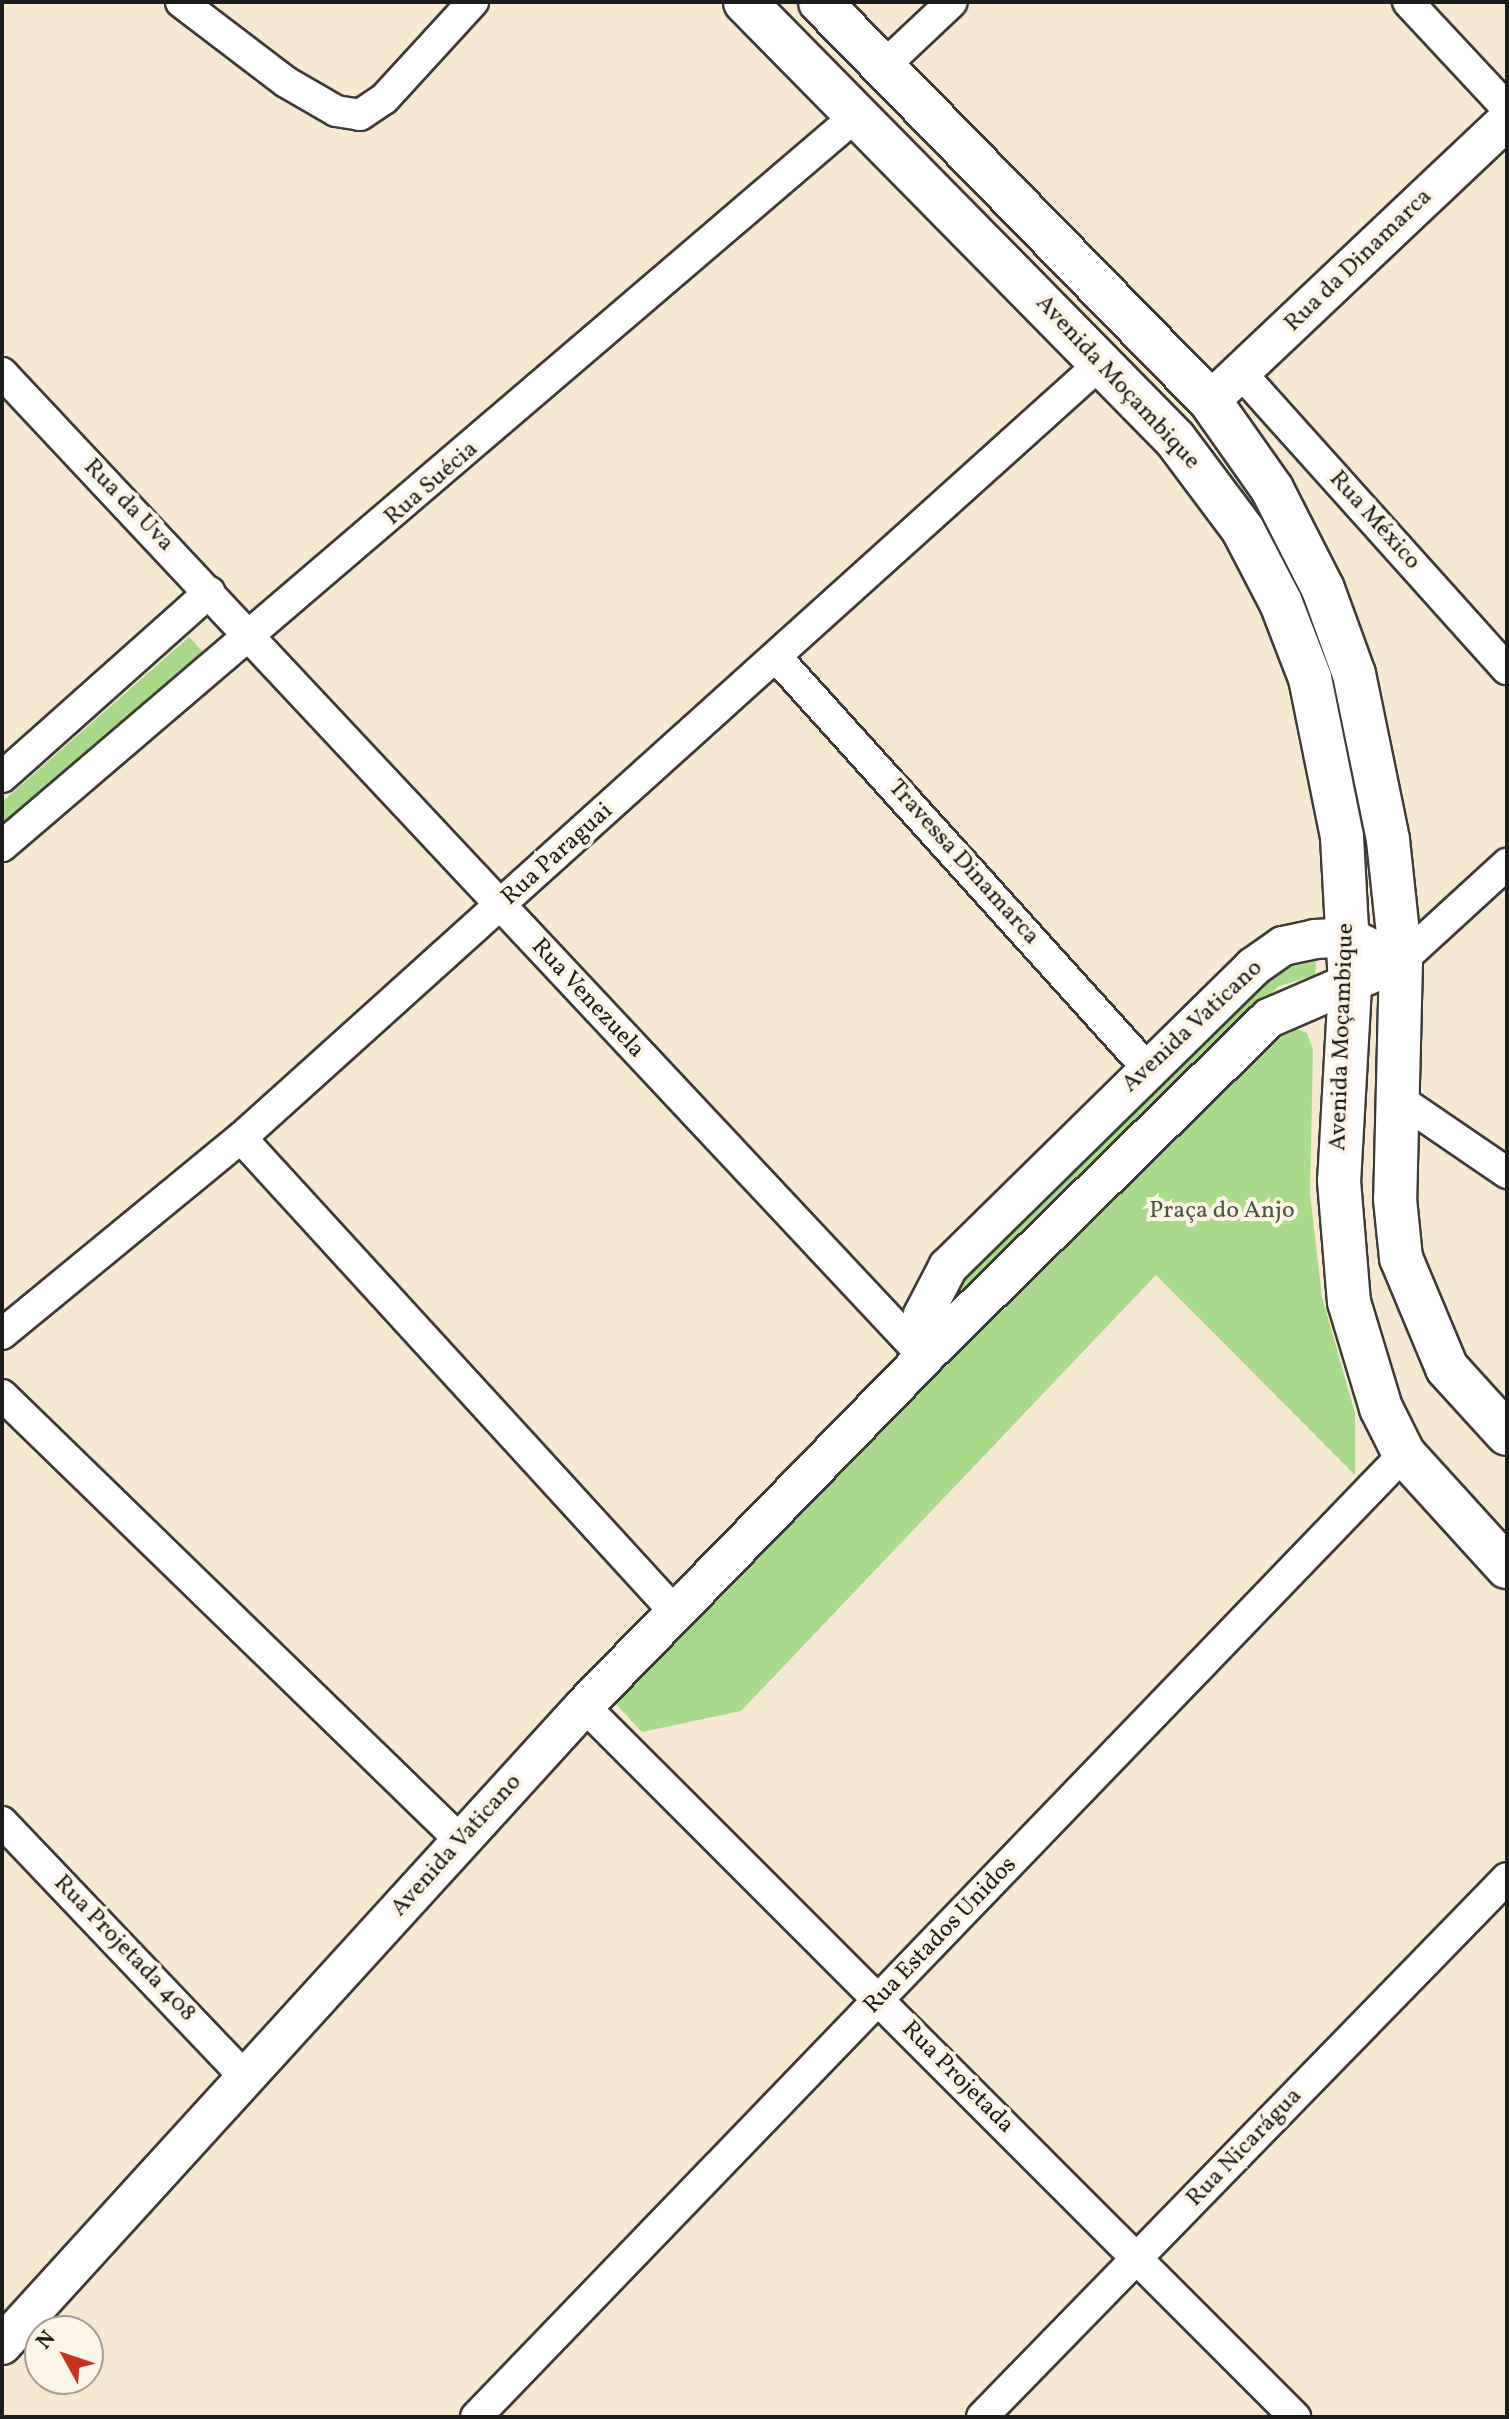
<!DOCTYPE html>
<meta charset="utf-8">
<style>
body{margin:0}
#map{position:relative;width:1509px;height:2419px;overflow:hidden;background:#f7e8d1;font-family:Vollkorn,serif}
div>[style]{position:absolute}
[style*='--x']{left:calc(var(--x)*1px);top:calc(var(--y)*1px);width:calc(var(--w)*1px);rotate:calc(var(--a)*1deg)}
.green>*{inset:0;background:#a8da89}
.roads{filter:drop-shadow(2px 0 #3d3b37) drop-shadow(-2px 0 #3d3b37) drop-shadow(0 2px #3d3b37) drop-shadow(0 -2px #3d3b37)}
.minor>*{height:30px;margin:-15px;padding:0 15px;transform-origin:15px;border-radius:15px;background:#fff}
.tertiary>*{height:38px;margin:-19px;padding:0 19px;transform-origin:19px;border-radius:19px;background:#fff}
.secondary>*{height:42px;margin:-21px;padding:0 21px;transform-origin:21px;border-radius:21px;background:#fff}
span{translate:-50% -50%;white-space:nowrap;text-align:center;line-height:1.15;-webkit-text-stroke:8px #fcf5e5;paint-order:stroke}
.street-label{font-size:24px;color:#1c1c1c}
.park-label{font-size:24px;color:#46553d}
.frame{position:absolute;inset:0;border:4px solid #1c1c1c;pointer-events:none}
.north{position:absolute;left:24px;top:2315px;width:80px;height:80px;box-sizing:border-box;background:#fcf5e5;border:2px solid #a29e95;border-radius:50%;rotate:310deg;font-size:22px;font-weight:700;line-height:32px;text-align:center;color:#1c1c1c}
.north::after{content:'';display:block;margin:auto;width:28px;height:36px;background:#c8321e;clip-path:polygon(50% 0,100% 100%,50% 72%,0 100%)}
</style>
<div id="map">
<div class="green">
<i style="clip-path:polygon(189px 637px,207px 656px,2px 829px,2px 802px)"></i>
<i style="clip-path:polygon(1317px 951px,1315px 975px,1279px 986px,955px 1302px,953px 1277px,1282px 958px)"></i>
<i style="clip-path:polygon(1286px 1024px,1307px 1033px,1313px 1050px,1310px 1194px,1322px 1297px,1355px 1413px,1355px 1475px,1156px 1275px,741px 1711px,642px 1732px,615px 1703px,636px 1665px)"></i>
</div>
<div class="roads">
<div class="minor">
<i style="--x:181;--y:2;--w:132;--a:37.3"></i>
<i style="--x:286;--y:82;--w:58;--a:30.1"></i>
<i style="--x:336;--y:111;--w:24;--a:9"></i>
<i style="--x:360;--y:115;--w:29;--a:-34"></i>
<i style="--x:384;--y:99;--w:132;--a:-47.5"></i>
<i style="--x:1408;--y:2;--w:145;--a:47"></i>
<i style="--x:884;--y:66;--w:93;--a:-43.3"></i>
<i style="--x:2;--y:373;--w:1348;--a:46.86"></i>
<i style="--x:1241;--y:373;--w:398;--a:48.1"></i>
<i style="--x:778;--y:659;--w:551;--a:47.94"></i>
<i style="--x:2;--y:777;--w:278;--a:-41.7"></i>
<i style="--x:2;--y:846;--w:1125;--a:-40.53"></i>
<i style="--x:1401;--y:961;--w:144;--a:-42.5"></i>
<i style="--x:1396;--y:1097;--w:135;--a:34.4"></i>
<i style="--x:241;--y:1138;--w:640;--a:47.53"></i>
<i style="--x:2;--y:1334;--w:309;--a:-39.4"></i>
<i style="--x:241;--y:1138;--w:1159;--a:-42.03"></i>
<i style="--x:2;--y:1395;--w:640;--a:44.18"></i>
<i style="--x:584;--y:1706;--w:1006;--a:45"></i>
<i style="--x:2;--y:1822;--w:352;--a:46.4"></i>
<i style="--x:476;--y:2417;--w:1337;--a:-46.06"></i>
<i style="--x:982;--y:2417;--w:752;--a:-45.75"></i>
</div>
<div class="tertiary">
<i style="--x:1210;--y:401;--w:409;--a:-43.4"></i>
<i style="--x:924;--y:1357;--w:42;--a:-91.4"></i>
<i style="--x:923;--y:1315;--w:54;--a:-62.5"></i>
<i style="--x:948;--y:1267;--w:428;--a:-44.5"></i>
<i style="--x:1253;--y:967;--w:37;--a:-35"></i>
<i style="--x:1283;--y:946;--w:33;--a:-12"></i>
<i style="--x:1315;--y:939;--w:34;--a:-3"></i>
<i style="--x:1349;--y:937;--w:29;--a:27"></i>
<i style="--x:2;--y:2345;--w:864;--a:-47.67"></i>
<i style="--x:584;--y:1706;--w:487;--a:-45.7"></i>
<i style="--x:924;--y:1357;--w:484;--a:-44.5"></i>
<i style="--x:1269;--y:1018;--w:144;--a:-23.4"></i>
</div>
<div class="secondary">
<i style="--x:745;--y:2;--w:613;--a:45.46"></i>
<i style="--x:1175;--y:439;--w:114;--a:53.2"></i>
<i style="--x:1243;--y:530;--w:82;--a:62.5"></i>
<i style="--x:1281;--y:603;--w:80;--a:68.9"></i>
<i style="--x:1310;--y:678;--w:162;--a:78.6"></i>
<i style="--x:1342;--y:837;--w:149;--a:86.9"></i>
<i style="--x:1350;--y:986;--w:195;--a:93.2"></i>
<i style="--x:1339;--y:1181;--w:121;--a:85.3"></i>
<i style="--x:1349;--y:1302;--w:111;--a:73.2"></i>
<i style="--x:1381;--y:1408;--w:51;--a:63.4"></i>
<i style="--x:1404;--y:1454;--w:153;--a:47.7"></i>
<i style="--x:820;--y:2;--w:558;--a:45.65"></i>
<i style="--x:1210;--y:401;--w:108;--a:54.8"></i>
<i style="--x:1272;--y:489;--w:112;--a:63"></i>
<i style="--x:1323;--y:589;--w:90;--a:70"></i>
<i style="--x:1354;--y:674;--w:169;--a:78.4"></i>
<i style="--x:1388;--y:840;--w:122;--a:83.9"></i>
<i style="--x:1401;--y:961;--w:238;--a:91.4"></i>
<i style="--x:1395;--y:1199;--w:59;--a:84.2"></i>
<i style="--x:1401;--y:1258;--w:119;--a:67.3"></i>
<i style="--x:1447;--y:1368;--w:89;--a:47.7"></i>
</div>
</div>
<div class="street-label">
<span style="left:1359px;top:261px;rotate:-44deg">Rua da Dinamarca</span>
<span style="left:1117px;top:383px;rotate:47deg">Avenida Moçambique</span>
<span style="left:432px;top:484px;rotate:-41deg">Rua Suécia</span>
<span style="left:128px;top:506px;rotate:46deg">Rua da Uva</span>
<span style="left:1374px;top:521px;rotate:48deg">Rua México</span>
<span style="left:558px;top:855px;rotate:-42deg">Rua Paraguai</span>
<span style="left:963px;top:863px;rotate:48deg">Travessa Dinamarca</span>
<span style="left:587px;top:999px;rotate:47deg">Rua Venezuela</span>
<span style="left:1193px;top:1027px;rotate:-43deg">Avenida Vaticano</span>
<span style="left:1343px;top:1037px;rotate:-88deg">Avenida Moçambique</span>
<span style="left:457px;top:1846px;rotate:-48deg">Avenida Vaticano</span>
<span style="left:941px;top:1936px;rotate:-46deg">Rua Estados Unidos</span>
<span style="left:124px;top:1949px;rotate:46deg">Rua Projetada 408</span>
<span style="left:957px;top:2078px;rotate:45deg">Rua Projetada</span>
<span style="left:1245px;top:2148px;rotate:-46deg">Rua Nicarágua</span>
</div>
<div class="park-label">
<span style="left:1222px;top:1212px">Praça do Anjo</span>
</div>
<div class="frame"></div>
<div class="north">N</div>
</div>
